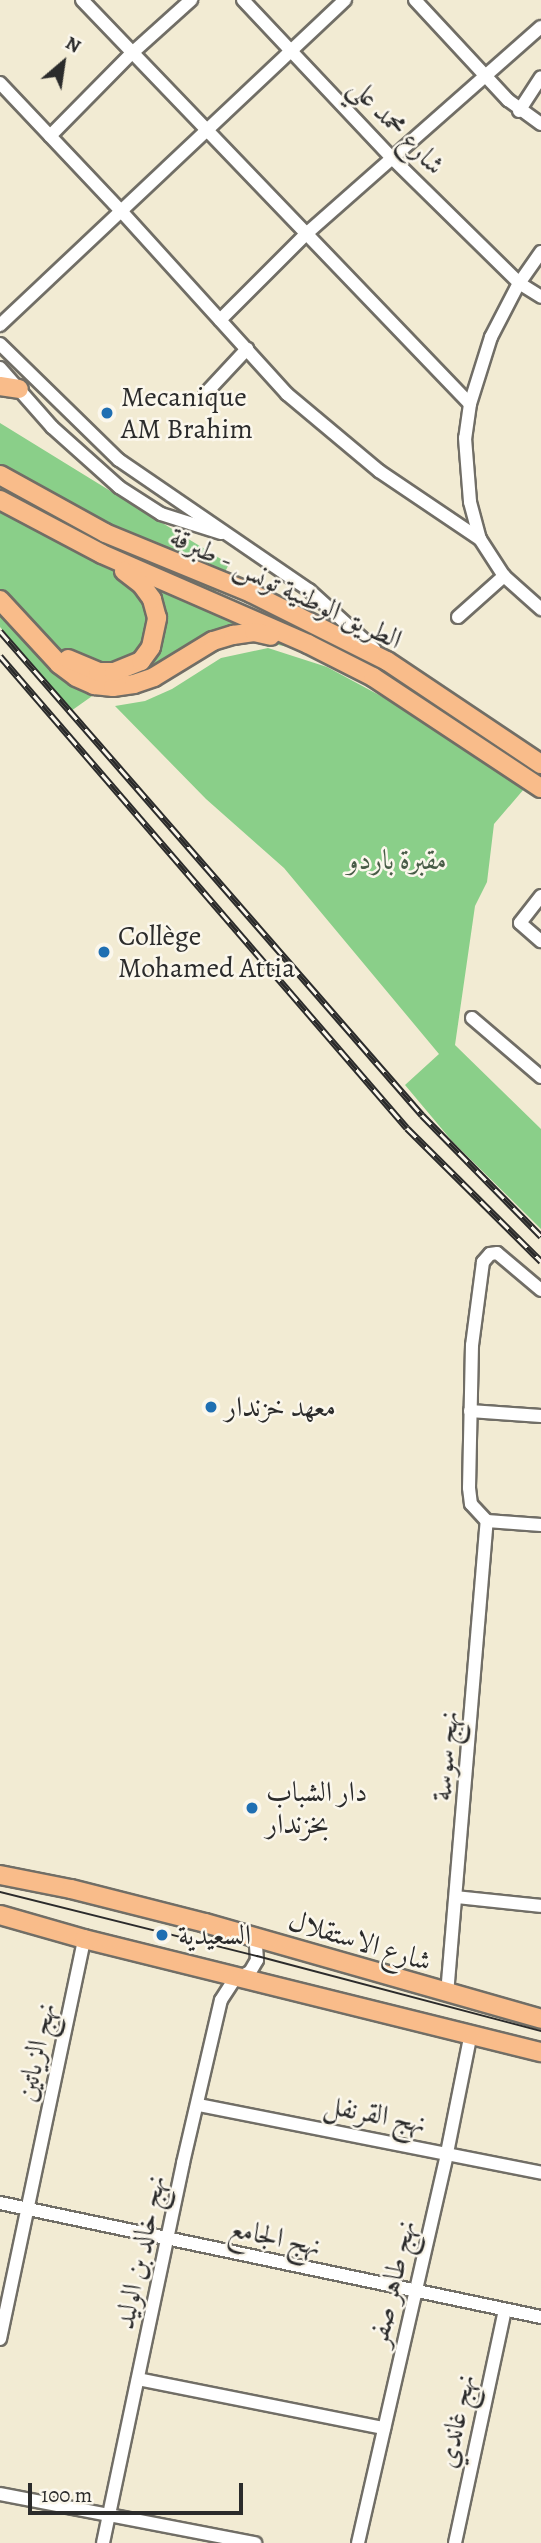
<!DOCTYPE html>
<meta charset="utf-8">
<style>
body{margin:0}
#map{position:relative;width:541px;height:2543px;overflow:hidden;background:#f2ebd3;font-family:Alegreya,Amiri,serif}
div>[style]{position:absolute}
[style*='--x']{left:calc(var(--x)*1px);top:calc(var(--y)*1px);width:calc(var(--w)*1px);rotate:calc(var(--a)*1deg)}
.green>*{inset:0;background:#8acf89}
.roads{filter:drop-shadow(2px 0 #716e66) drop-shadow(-2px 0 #716e66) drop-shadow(0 2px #716e66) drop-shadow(0 -2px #716e66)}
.minor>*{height:12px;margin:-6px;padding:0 6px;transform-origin:6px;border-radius:6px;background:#fff}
.primary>*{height:18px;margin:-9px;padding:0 9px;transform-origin:9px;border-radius:9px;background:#f9bc8a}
.tram>*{height:2px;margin:-1px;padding:0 1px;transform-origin:1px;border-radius:1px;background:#2b2b2b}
.rail>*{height:7px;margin-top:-3.5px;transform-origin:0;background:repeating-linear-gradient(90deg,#fbf7ec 0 13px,#2b2b2b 0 26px);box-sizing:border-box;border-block:2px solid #2b2b2b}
.dots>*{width:19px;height:19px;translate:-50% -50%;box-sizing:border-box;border:4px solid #fbf7ec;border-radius:50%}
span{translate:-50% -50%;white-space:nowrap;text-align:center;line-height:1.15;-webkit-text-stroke:5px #fbf7ec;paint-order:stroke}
.street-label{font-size:28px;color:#2b2b2b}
.poi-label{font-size:28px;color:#2b2b2b}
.left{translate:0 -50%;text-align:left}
.park-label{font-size:28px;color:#485c47}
.north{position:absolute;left:28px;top:28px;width:70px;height:70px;-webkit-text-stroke:5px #fbf7ec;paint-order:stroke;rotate:29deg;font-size:19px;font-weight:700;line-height:28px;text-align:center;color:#2b2b2b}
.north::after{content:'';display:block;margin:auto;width:24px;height:32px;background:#2b2b2b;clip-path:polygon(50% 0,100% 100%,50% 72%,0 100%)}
.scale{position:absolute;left:28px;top:2483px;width:215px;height:32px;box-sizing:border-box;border:4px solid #2b2b2b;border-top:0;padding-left:9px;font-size:21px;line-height:24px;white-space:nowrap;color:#2b2b2b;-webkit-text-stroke:5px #fbf7ec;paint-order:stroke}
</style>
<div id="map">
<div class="green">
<i style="clip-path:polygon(0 423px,229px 564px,208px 606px,302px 650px,255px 640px,226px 647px,142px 693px,115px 698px,95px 694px,71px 711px,0 627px)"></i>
<i style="clip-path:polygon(268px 648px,327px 667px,392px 702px,429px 722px,524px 789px,494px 824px,487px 882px,475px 906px,455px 1045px,541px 1129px,541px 1229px,452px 1141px,405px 1085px,439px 1054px,284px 868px,206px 799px,115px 706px,145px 701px,172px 689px,221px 658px)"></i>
</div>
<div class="roads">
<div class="minor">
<i style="--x:82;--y:0;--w:560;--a:46.16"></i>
<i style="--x:243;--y:0;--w:219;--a:46.7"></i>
<i style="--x:393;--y:159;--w:177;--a:44.5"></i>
<i style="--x:519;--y:283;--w:26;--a:32"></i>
<i style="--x:415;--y:0;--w:137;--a:47.1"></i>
<i style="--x:508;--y:100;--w:41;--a:36"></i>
<i style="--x:0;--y:83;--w:178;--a:46.6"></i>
<i style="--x:122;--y:212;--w:246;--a:47.8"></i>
<i style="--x:287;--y:394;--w:120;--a:39.9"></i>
<i style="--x:379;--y:471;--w:122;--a:34"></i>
<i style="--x:519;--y:111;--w:40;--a:-57.1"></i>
<i style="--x:50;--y:136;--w:115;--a:-45.4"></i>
<i style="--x:131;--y:54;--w:81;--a:-42"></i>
<i style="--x:541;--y:252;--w:38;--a:125"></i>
<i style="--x:519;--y:283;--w:61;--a:117.4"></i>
<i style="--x:491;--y:337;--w:70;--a:107.4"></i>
<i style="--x:470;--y:404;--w:34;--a:98"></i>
<i style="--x:465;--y:438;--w:64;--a:85.5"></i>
<i style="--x:470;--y:502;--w:38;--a:75"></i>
<i style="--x:480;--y:539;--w:44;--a:57"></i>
<i style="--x:504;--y:576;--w:50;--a:41.7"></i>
<i style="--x:220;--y:320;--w:122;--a:-45"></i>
<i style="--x:306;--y:234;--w:313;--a:-41.4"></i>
<i style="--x:0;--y:325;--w:474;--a:-43.3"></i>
<i style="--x:0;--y:344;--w:166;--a:44.3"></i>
<i style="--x:119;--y:460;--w:230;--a:34.4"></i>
<i style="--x:309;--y:590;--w:88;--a:42.2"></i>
<i style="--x:0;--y:368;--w:79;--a:48.6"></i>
<i style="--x:52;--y:427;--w:90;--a:41.8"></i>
<i style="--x:119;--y:487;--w:50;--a:32.7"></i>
<i style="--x:161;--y:514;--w:63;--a:17.6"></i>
<i style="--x:205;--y:394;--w:62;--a:-47"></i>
<i style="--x:458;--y:617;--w:62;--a:-41.7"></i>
<i style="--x:541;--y:896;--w:34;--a:128"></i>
<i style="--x:520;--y:923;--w:28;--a:41"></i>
<i style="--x:472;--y:1018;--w:91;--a:40.5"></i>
<i style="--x:541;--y:1290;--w:57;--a:-139.9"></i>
<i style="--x:497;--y:1253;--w:7;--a:172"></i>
<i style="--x:490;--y:1254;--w:11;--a:131"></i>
<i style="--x:483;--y:1262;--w:84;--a:97.5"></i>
<i style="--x:472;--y:1345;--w:143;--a:91.2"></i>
<i style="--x:469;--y:1488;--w:16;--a:83"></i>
<i style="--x:471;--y:1504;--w:23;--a:47"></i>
<i style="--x:487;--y:1521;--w:54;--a:4.2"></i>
<i style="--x:470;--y:1411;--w:71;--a:4"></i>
<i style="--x:456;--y:1897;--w:85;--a:6"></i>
<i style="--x:447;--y:1994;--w:475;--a:-85.2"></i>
<i style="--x:199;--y:2105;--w:349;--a:11.2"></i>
<i style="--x:0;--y:2203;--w:553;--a:11.9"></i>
<i style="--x:0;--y:2339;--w:409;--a:-78.1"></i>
<i style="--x:138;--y:2379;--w:251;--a:11.3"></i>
<i style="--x:0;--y:2494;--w:260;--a:10.9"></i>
<i style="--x:103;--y:2543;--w:388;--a:-78.1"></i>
<i style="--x:183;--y:2163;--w:167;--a:-76.9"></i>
<i style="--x:221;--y:2000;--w:24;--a:-57"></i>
<i style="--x:234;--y:1980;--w:18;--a:-27"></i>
<i style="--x:250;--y:1972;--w:14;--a:-60"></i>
<i style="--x:257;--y:1960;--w:16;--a:-94"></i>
<i style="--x:256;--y:1944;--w:11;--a:-128"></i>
<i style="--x:358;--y:2543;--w:400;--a:-77.1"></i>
<i style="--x:447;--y:2153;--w:122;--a:-78.7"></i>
<i style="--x:455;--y:2543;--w:238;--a:-77.9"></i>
</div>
<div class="primary">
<i style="--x:0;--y:386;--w:19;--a:9"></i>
<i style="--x:0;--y:475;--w:120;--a:28.9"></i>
<i style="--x:105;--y:533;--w:158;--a:22.3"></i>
<i style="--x:251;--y:593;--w:152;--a:26.6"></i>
<i style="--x:387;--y:661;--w:185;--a:33.8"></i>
<i style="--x:0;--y:500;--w:115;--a:27.9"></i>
<i style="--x:102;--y:554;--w:225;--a:23.6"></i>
<i style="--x:308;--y:644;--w:73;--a:26.9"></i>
<i style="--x:373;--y:677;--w:201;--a:33.5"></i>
<i style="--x:0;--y:600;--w:87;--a:47.3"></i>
<i style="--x:59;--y:664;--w:21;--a:37"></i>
<i style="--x:76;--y:677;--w:20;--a:24"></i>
<i style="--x:94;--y:685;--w:19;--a:6"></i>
<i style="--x:113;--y:687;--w:21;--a:-8"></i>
<i style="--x:134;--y:684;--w:21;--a:-19"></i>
<i style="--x:154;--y:677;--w:69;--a:-31.4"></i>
<i style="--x:213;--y:641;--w:21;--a:-17"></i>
<i style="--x:233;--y:635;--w:21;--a:-8"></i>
<i style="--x:254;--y:632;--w:17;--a:13"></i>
<i style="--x:68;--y:659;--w:33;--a:23"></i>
<i style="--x:98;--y:672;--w:16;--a:0"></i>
<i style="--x:114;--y:672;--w:29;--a:-22"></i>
<i style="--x:141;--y:661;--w:17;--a:-54"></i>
<i style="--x:151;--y:647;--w:30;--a:-78"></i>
<i style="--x:157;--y:618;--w:20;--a:-105"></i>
<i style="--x:152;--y:599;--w:17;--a:-126"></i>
<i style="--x:142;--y:585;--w:23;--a:-142"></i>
<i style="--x:0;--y:1875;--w:72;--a:11.2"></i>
<i style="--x:71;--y:1889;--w:138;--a:14.2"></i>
<i style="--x:205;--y:1923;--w:349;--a:15.9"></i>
<i style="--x:0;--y:1915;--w:87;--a:15.9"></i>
<i style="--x:84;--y:1939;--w:471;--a:13.9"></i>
</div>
</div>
<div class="tram">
<i style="--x:0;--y:1892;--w:265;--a:14"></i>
<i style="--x:257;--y:1956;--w:294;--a:14.8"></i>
</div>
<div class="rail">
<i style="--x:0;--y:631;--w:642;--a:48.91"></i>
<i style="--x:422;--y:1115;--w:170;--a:45.5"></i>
<i style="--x:0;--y:656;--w:623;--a:49.23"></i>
<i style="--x:407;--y:1128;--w:189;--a:44.8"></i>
</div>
<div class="dots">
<i style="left:107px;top:413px;background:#1f6fb2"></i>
<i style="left:104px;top:952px;background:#1f6fb2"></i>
<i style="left:211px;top:1407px;background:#1f6fb2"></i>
<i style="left:252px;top:1808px;background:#1f6fb2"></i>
<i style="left:162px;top:1935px;background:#1f6fb2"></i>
</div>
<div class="street-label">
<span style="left:397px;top:126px;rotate:46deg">شارع محمد علي</span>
<span style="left:286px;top:588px;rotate:25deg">الطريق الوطنية تونس - طبرقة</span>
<span style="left:445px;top:1756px;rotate:-85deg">نهج سوسة</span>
<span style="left:360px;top:1941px;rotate:17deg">شارع الاستقلال</span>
<span style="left:36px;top:2052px;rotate:-78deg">نهج الزياتين</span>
<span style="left:375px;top:2114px;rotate:11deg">نهج القرنفل</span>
<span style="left:275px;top:2237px;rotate:12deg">نهج الجامع</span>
<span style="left:140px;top:2252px;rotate:-78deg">نهج خالد بن الوليد</span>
<span style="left:392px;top:2283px;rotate:-77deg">نهج طاهر صفر</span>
<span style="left:456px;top:2421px;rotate:-78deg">نهج غاندي</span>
</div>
<div class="poi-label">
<span class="left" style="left:121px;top:413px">Mecanique<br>AM Brahim</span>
<span class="left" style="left:118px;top:952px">Collège<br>Mohamed Attia</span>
<span class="left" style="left:225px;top:1407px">معهد خزندار</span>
<span class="left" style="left:266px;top:1808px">دار الشباب<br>بخزندار</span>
<span class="left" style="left:178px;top:1935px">السعيدية</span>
</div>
<div class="park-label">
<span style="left:397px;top:860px">مقبرة باردو</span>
</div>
<div class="north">N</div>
<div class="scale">100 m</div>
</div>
